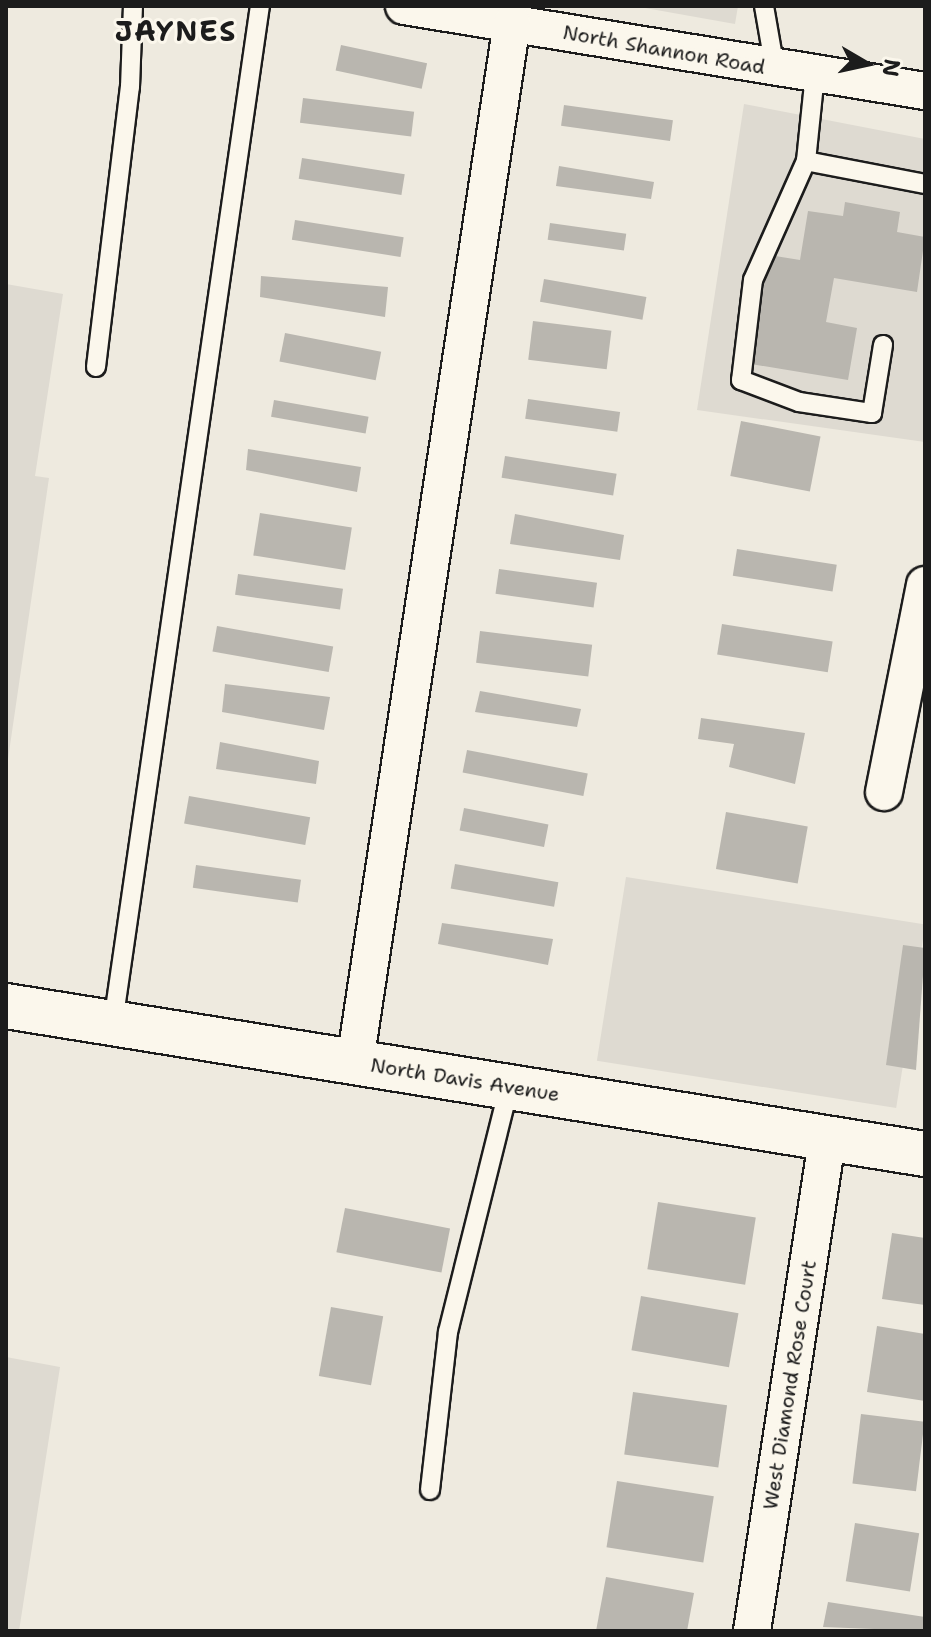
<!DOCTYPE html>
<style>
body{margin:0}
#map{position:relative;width:931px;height:1637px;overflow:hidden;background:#eeeadf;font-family:"Shantell Sans",sans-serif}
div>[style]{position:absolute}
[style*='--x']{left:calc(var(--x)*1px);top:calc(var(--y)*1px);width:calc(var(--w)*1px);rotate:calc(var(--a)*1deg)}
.built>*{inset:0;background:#dedad1;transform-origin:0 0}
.building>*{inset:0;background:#b9b6af;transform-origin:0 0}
.roads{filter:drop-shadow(2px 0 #1c1c1c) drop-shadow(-2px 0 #1c1c1c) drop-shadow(0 2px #1c1c1c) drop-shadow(0 -2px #1c1c1c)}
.service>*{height:18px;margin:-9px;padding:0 9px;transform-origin:9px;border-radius:9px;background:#fbf7ec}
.minor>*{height:36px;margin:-18px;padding:0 18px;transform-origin:18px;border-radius:18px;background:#fbf7ec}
.tertiary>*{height:44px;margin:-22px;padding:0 22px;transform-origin:22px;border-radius:22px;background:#fbf7ec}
span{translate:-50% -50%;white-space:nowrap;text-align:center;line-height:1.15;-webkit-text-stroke:6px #fbf7ec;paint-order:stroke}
.street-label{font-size:20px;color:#1c1c1c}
.district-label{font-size:28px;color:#1c1c1c;font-weight:700;letter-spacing:2px}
.frame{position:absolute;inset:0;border:8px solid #1c1c1c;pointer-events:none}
.north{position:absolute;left:827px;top:24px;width:80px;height:80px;-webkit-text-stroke:6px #fbf7ec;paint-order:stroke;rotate:99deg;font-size:22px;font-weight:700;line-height:32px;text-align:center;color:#1c1c1c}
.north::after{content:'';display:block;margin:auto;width:28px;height:36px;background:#1c1c1c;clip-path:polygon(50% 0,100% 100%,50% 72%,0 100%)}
</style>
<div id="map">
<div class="built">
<i style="clip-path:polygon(634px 6px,738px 6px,735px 24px)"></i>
<i style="clip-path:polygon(744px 104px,925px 139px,925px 442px,697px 410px)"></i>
<i style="clip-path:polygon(6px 284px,63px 294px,35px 476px,49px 478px,6px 773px)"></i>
<i style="left:626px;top:877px;width:303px;height:186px;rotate:9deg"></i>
<i style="clip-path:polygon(6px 1357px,60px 1367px,19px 1631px,6px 1631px)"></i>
</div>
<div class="building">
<i style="left:341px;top:45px;width:88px;height:26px;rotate:12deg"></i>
<i style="left:303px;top:98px;width:112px;height:25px;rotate:7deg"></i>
<i style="left:564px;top:105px;width:110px;height:21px;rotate:8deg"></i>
<i style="left:302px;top:158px;width:104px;height:21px;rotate:9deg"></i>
<i style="clip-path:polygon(559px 166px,654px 182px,651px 199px,556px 186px)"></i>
<i style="clip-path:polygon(845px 202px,900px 212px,897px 232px,925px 237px,917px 292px,834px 278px,826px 322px,857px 328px,848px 380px,751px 364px,769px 255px,800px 260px,808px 211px,843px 216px)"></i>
<i style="left:295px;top:220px;width:110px;height:20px;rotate:9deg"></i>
<i style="left:550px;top:223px;width:77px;height:17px;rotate:8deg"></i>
<i style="clip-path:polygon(261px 276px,388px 287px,385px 317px,260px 297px)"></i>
<i style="left:544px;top:279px;width:104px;height:23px;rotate:10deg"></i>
<i style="left:533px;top:321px;width:79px;height:39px;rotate:7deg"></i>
<i style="left:285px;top:333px;width:98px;height:29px;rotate:11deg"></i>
<i style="left:528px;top:399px;width:93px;height:20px;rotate:8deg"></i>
<i style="left:274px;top:400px;width:96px;height:17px;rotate:10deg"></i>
<i style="left:741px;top:421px;width:81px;height:56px;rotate:11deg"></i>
<i style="clip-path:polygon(248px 449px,361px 467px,357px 492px,246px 470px)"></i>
<i style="left:505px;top:456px;width:113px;height:22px;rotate:9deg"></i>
<i style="left:260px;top:513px;width:93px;height:43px;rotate:9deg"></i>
<i style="clip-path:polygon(515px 514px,624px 535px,620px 560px,510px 544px)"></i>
<i style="left:737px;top:549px;width:101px;height:27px;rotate:9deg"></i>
<i style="left:499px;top:569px;width:99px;height:25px;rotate:8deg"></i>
<i style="left:238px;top:574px;width:106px;height:21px;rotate:8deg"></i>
<i style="left:722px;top:624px;width:112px;height:31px;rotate:9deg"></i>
<i style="left:217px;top:626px;width:118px;height:26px;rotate:10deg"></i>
<i style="left:480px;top:631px;width:113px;height:32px;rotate:7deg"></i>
<i style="clip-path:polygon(225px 684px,330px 697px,324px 730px,222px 712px)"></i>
<i style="clip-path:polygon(480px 691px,581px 709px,577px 727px,475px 712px)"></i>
<i style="clip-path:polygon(701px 718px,805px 733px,795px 784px,729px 767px,734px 744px,698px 739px)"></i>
<i style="clip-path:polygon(220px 742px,319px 761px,316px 784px,216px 769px)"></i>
<i style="left:467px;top:750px;width:123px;height:23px;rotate:11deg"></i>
<i style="left:189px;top:796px;width:123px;height:28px;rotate:10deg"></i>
<i style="left:464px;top:808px;width:86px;height:23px;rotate:11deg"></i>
<i style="left:726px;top:812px;width:83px;height:58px;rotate:10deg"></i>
<i style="left:455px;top:864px;width:105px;height:25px;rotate:10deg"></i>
<i style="left:196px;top:865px;width:106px;height:23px;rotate:8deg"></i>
<i style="clip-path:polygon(442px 923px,553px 939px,548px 965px,438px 944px)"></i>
<i style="clip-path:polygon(903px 945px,925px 948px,916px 1070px,886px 1065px)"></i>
<i style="left:658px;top:1202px;width:99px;height:68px;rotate:9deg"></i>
<i style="left:345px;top:1208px;width:107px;height:45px;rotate:11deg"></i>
<i style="clip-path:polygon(892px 1233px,925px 1238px,925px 1305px,882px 1299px)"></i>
<i style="left:641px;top:1296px;width:99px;height:55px;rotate:10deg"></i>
<i style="left:331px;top:1307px;width:53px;height:70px;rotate:10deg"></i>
<i style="clip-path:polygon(877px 1326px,925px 1334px,925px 1401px,867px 1392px)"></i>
<i style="left:633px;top:1392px;width:95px;height:63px;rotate:8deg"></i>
<i style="left:861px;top:1414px;width:64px;height:70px;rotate:7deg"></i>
<i style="left:617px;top:1481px;width:98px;height:67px;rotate:9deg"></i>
<i style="left:855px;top:1523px;width:65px;height:59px;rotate:9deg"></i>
<i style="clip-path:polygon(606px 1577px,694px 1593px,687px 1631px,596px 1631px)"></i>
<i style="clip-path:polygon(828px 1602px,925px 1617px,925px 1631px,823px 1627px)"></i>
</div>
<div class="roads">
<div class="service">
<i style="--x:764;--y:6;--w:64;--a:80.1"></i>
<i style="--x:815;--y:74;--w:87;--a:95.9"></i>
<i style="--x:806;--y:161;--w:121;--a:10.9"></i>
<i style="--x:806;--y:161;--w:130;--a:114"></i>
<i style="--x:753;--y:280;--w:101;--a:96.8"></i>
<i style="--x:741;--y:380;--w:62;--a:20.8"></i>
<i style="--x:799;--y:402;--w:74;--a:8.6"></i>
<i style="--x:872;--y:413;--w:69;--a:-80.8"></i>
<i style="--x:96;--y:367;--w:282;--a:-83.1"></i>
<i style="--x:130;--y:87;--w:81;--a:-87.9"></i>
<i style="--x:113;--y:1023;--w:1028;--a:-81.78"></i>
<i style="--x:430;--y:1490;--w:159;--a:-83.5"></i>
<i style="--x:448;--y:1332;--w:252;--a:-76"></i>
</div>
<div class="minor">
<i style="--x:404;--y:6;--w:528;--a:9.27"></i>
<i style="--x:884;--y:792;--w:211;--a:-78.8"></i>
<i style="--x:355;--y:1062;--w:1051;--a:-81.41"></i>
<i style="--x:752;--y:1631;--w:498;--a:-81.3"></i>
</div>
<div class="tertiary">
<i style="--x:6;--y:1006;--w:931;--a:9.15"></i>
</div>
</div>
<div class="street-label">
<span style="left:664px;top:50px;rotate:10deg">North Shannon Road</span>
<span style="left:465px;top:1080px;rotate:9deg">North Davis Avenue</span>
<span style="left:790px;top:1385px;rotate:-81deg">West Diamond Rose Court</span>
</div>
<div class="district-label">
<span style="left:176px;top:31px">JAYNES</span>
</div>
<div class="frame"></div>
<div class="north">N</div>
</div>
